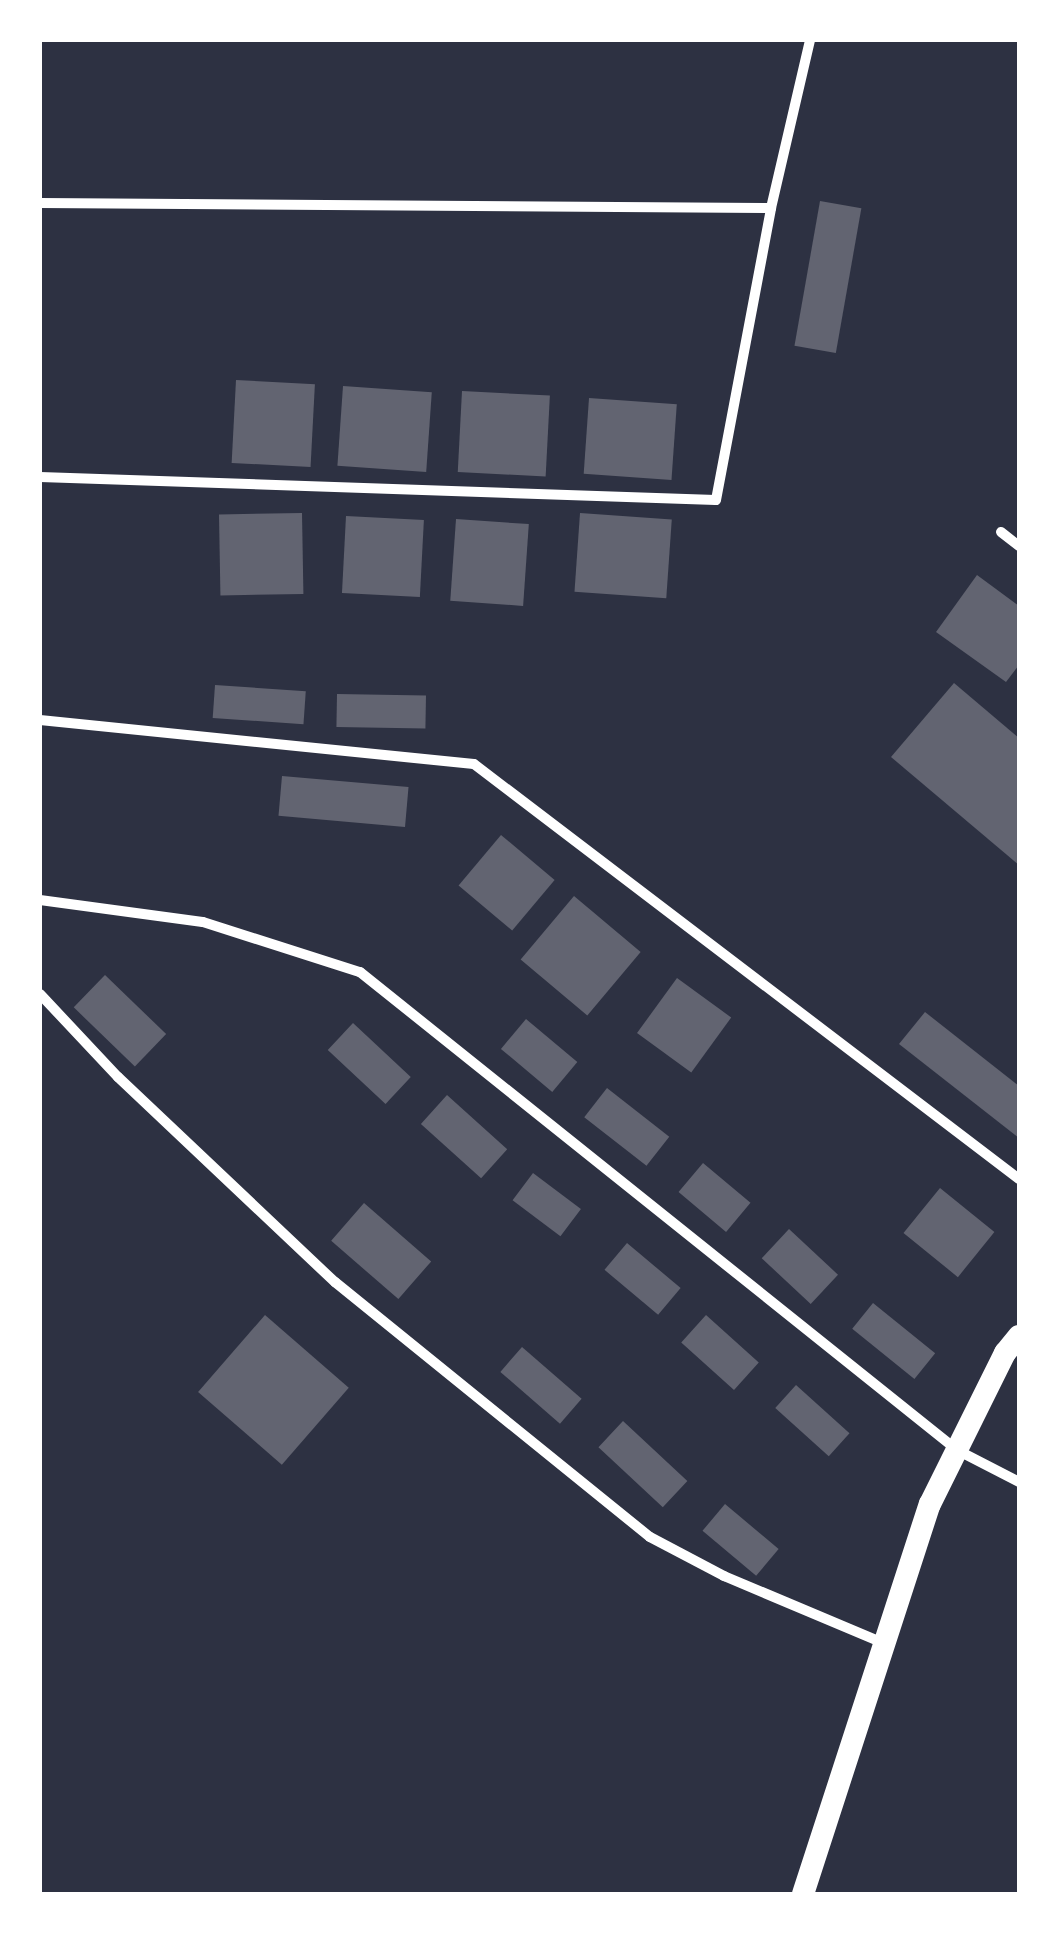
<!DOCTYPE html>
<style>
body{margin:0}
#map{position:relative;width:1059px;height:1934px;overflow:hidden;background:#2d3142;font-family:"Open Sans",sans-serif}
div>[style]{position:absolute}
[style*='--x']{left:calc(var(--x)*1px);top:calc(var(--y)*1px);width:calc(var(--w)*1px);rotate:calc(var(--a)*1deg)}
.building>*{inset:0;background:#626471;transform-origin:0 0}
.minor>*{height:10px;margin:-5px;padding:0 5px;transform-origin:5px;border-radius:5px;background:#fff}
.primary>*{height:22px;margin:-11px;padding:0 11px;transform-origin:11px;border-radius:11px;background:#fff}
span{translate:-50% -50%;white-space:nowrap;text-align:center;line-height:1.15;-webkit-text-stroke:9px #fff;paint-order:stroke}
.frame{position:absolute;inset:0;border:42px solid #fff;pointer-events:none}
</style>
<div id="map">
<div class="building">
<i style="left:820px;top:201px;width:42px;height:147px;rotate:10deg"></i>
<i style="left:236px;top:380px;width:79px;height:83px;rotate:3deg"></i>
<i style="left:343px;top:386px;width:89px;height:80px;rotate:4deg"></i>
<i style="left:462px;top:391px;width:88px;height:81px;rotate:3deg"></i>
<i style="left:589px;top:398px;width:88px;height:76px;rotate:4deg"></i>
<i style="left:302px;top:513px;width:81px;height:83px;rotate:89deg"></i>
<i style="left:580px;top:513px;width:92px;height:79px;rotate:4deg"></i>
<i style="left:346px;top:516px;width:78px;height:77px;rotate:3deg"></i>
<i style="left:456px;top:519px;width:73px;height:82px;rotate:4deg"></i>
<i style="clip-path:polygon(977px 575px,1019px 606px,1019px 665px,1006px 682px,936px 632px)"></i>
<i style="clip-path:polygon(954px 683px,1019px 738px,1019px 865px,891px 757px)"></i>
<i style="left:215px;top:685px;width:91px;height:33px;rotate:4deg"></i>
<i style="left:337px;top:694px;width:89px;height:33px;rotate:1deg"></i>
<i style="left:282px;top:776px;width:127px;height:40px;rotate:5deg"></i>
<i style="left:501px;top:835px;width:70px;height:66px;rotate:40deg"></i>
<i style="left:574px;top:896px;width:87px;height:83px;rotate:40deg"></i>
<i style="left:105px;top:975px;width:85px;height:45px;rotate:44deg"></i>
<i style="left:677px;top:978px;width:67px;height:68px;rotate:36deg"></i>
<i style="clip-path:polygon(925px 1012px,1019px 1086px,1019px 1138px,899px 1044px)"></i>
<i style="left:526px;top:1019px;width:67px;height:39px;rotate:40deg"></i>
<i style="left:353px;top:1023px;width:79px;height:37px;rotate:43deg"></i>
<i style="left:607px;top:1088px;width:79px;height:37px;rotate:38deg"></i>
<i style="left:447px;top:1095px;width:81px;height:39px;rotate:42deg"></i>
<i style="left:703px;top:1163px;width:62px;height:38px;rotate:40deg"></i>
<i style="left:533px;top:1173px;width:60px;height:34px;rotate:37deg"></i>
<i style="left:940px;top:1188px;width:70px;height:58px;rotate:39deg"></i>
<i style="left:364px;top:1203px;width:89px;height:50px;rotate:41deg"></i>
<i style="left:789px;top:1229px;width:67px;height:40px;rotate:43deg"></i>
<i style="left:627px;top:1243px;width:70px;height:35px;rotate:40deg"></i>
<i style="left:873px;top:1303px;width:80px;height:33px;rotate:39deg"></i>
<i style="left:265px;top:1315px;width:111px;height:102px;rotate:41deg"></i>
<i style="left:706px;top:1315px;width:71px;height:37px;rotate:42deg"></i>
<i style="left:522px;top:1347px;width:79px;height:33px;rotate:41deg"></i>
<i style="left:796px;top:1385px;width:72px;height:31px;rotate:42deg"></i>
<i style="left:623px;top:1421px;width:88px;height:36px;rotate:43deg"></i>
<i style="left:725px;top:1504px;width:70px;height:35px;rotate:40deg"></i>
</div>
<div class="minor">
<i style="--x:40;--y:203;--w:731;--a:0.39"></i>
<i style="--x:40;--y:477;--w:676;--a:1.95"></i>
<i style="--x:716;--y:500;--w:297;--a:-79.3"></i>
<i style="--x:771;--y:208;--w:172;--a:-76.9"></i>
<i style="--x:1001;--y:532;--w:23;--a:38"></i>
<i style="--x:40;--y:720;--w:436;--a:5.8"></i>
<i style="--x:474;--y:764;--w:685;--a:37.29"></i>
<i style="--x:40;--y:900;--w:164;--a:7.7"></i>
<i style="--x:203;--y:922;--w:165;--a:17.7"></i>
<i style="--x:360;--y:972;--w:765;--a:38.68"></i>
<i style="--x:957;--y:1450;--w:70;--a:27.3"></i>
<i style="--x:40;--y:994;--w:114;--a:46.8"></i>
<i style="--x:118;--y:1077;--w:299;--a:43.4"></i>
<i style="--x:335;--y:1282;--w:405;--a:39"></i>
<i style="--x:650;--y:1537;--w:84;--a:27.8"></i>
<i style="--x:724;--y:1576;--w:173;--a:22.8"></i>
</div>
<div class="primary">
<i style="--x:803;--y:1894;--w:410;--a:-72"></i>
<i style="--x:930;--y:1504;--w:169;--a:-63.6"></i>
<i style="--x:1005;--y:1353;--w:22;--a:-51"></i>
</div>
<div class="frame"></div>
</div>
